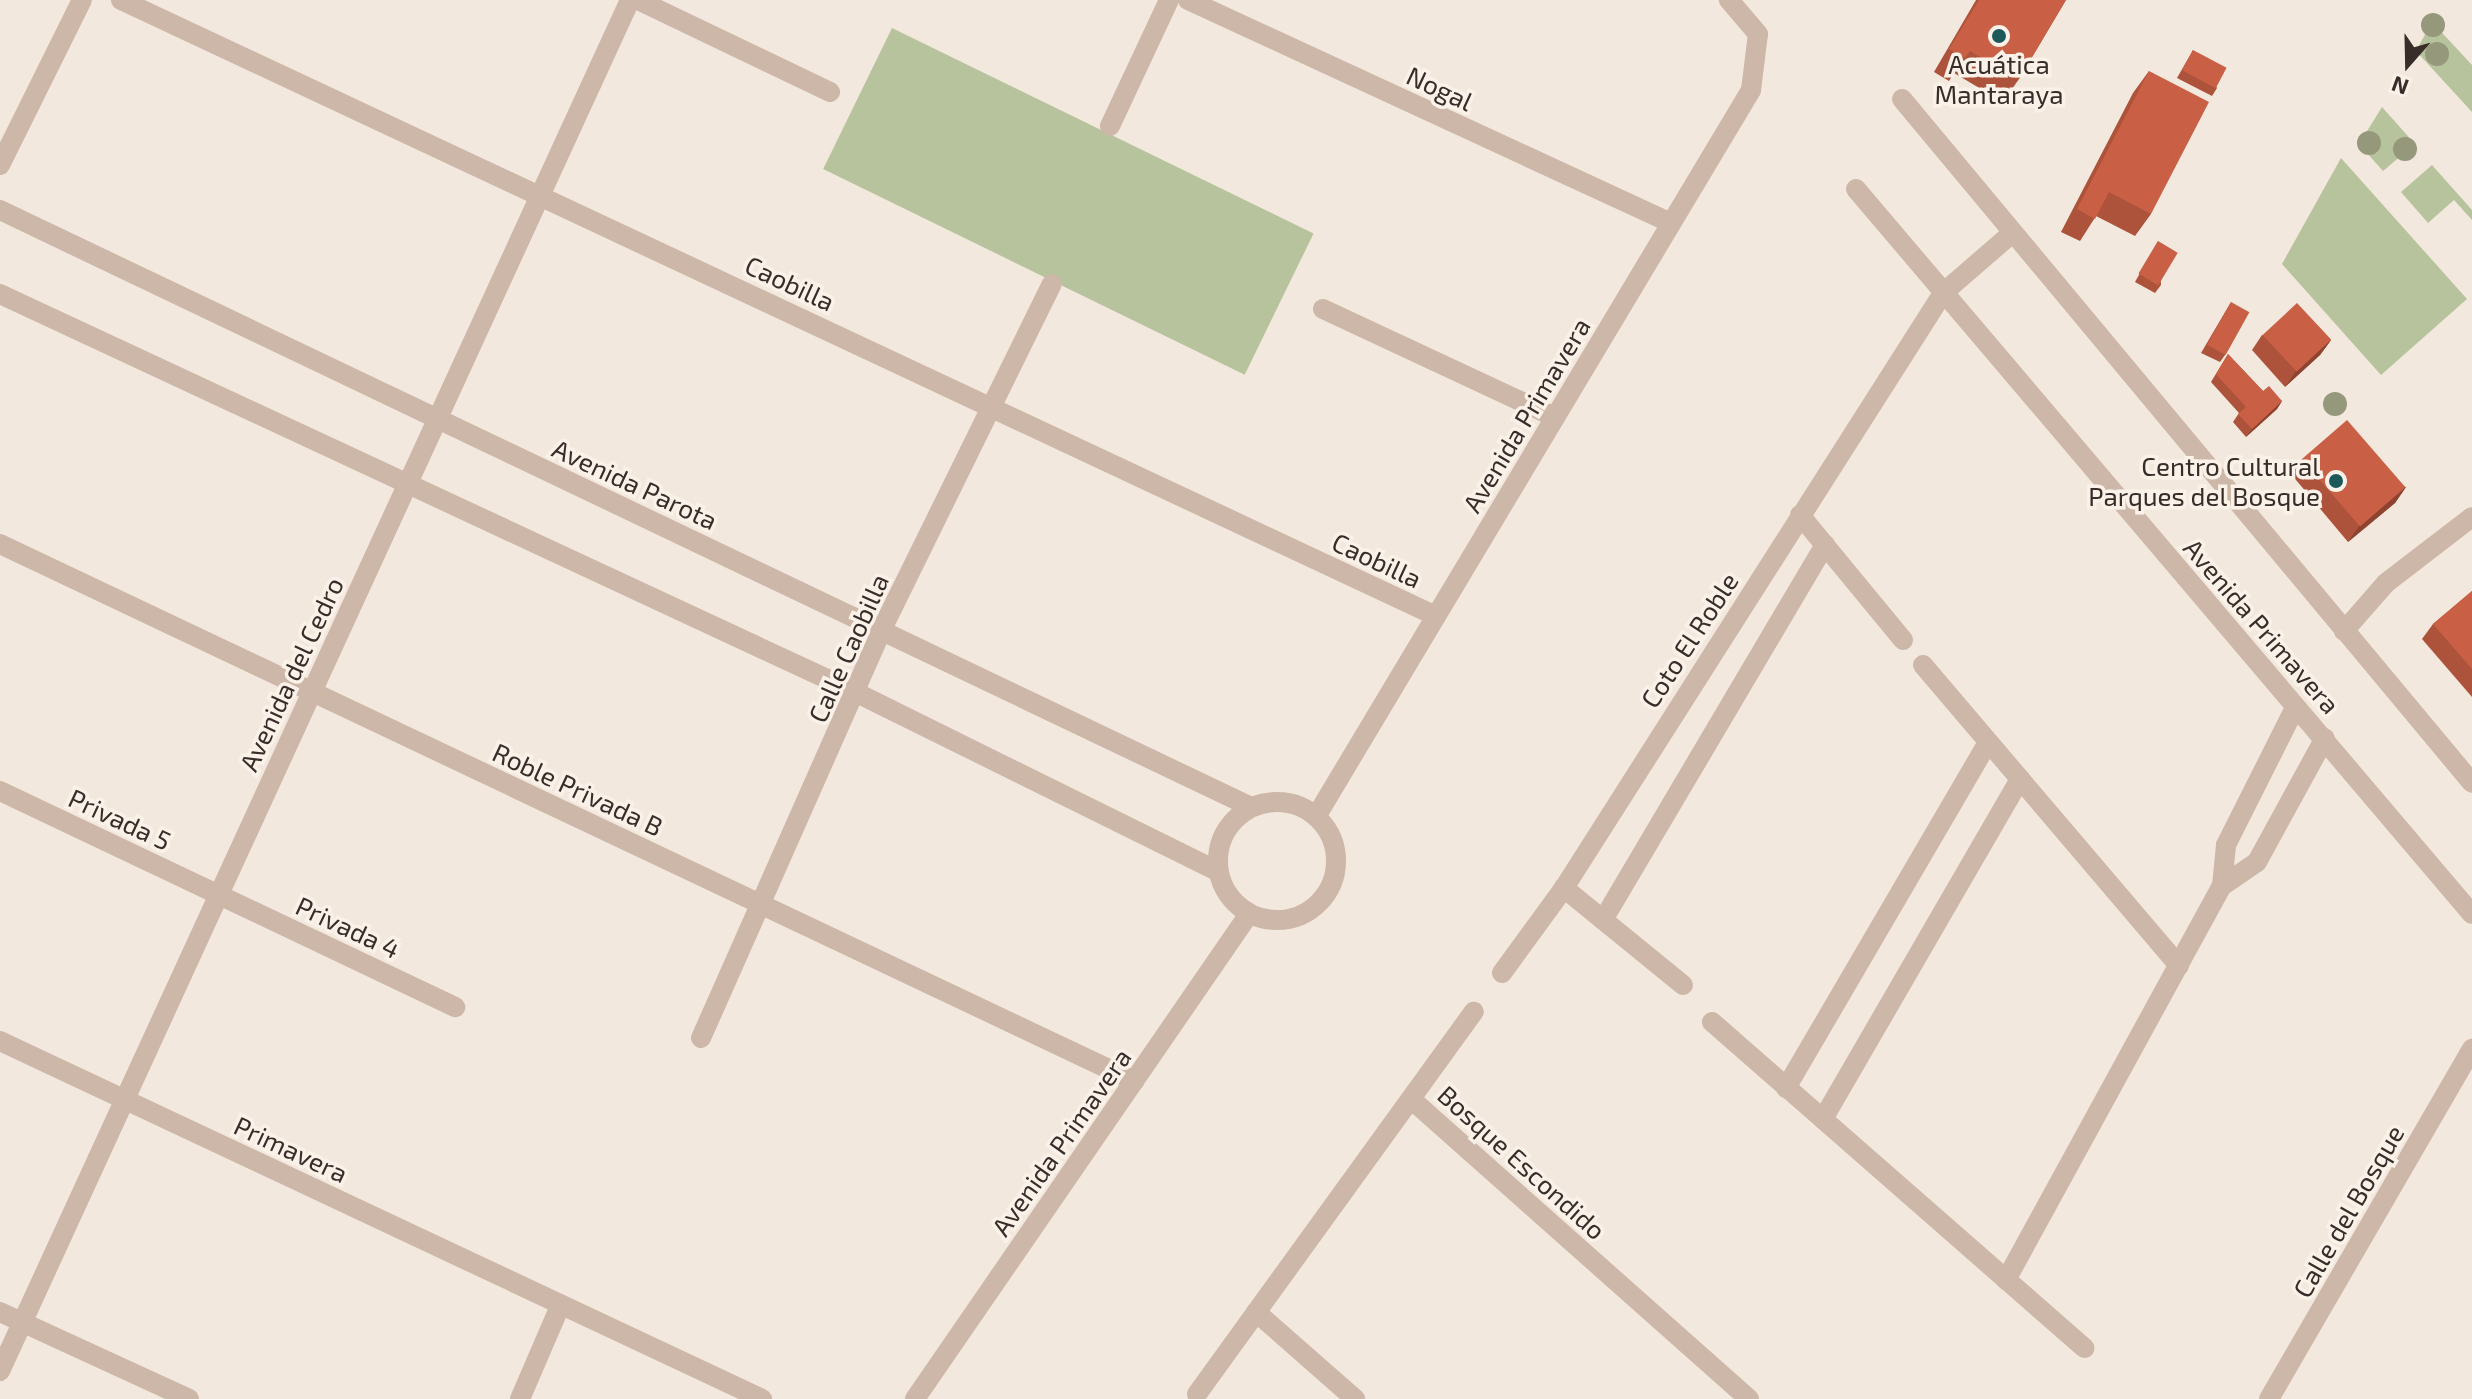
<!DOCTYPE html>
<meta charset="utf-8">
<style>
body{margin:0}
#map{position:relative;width:2472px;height:1399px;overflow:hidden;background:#f3e8dd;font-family:"Exo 2",sans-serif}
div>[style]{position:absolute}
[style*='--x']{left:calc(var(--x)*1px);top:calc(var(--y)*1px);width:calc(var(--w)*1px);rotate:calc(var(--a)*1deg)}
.green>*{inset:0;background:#b7c39c;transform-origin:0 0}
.service>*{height:20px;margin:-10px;padding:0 10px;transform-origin:10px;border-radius:10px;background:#ccb7a8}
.minor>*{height:20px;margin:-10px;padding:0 10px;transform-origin:10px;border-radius:10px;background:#ccb7a8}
.minor>.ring{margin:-10px;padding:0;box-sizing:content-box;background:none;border:20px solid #ccb7a8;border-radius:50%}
.trees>*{width:24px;height:24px;margin:-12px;border-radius:50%;background:#96987b}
.wall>*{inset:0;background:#ad533b}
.shaded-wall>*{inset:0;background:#8d4330}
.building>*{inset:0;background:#c96045;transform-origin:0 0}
.dots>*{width:22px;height:22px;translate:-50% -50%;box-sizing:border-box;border:4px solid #faf2e9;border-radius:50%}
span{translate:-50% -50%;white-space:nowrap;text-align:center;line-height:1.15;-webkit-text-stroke:7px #faf2e9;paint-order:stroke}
.poi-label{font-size:26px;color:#382d29}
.right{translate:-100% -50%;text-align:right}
.street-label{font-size:26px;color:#382d29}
.north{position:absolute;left:2368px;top:24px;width:80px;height:80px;-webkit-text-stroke:6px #faf2e9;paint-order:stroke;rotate:200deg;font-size:22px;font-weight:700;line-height:32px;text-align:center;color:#382d29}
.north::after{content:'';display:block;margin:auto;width:28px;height:36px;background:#382d29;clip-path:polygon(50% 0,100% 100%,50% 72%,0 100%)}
</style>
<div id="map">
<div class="green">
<i style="clip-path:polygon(2432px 22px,2472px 65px,2472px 112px,2416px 51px)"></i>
<i style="left:892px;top:28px;width:469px;height:157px;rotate:26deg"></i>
<i style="clip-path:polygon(2382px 107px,2415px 144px,2383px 171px,2359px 144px)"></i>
<i style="clip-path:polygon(2341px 158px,2467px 299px,2381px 375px,2282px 264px)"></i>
<i style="clip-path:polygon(2432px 165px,2472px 210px,2472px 220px,2454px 200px,2428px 223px,2401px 192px)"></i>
</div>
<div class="service">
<i style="--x:2344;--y:631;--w:64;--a:-48.8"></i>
<i style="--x:2386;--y:583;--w:108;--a:-37.5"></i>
</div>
<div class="minor">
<i style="--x:121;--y:0;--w:1452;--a:25.1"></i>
<i style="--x:638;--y:0;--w:213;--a:25.6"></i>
<i style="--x:1188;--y:0;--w:532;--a:24.78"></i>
<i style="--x:1902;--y:99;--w:890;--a:50.19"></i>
<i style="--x:1110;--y:126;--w:139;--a:-64.9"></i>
<i style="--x:0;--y:165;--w:184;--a:-63.6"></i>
<i style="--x:1856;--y:189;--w:951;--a:49.65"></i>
<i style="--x:0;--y:210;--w:1384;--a:25.51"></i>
<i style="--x:0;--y:294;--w:943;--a:24.96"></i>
<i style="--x:855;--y:692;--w:404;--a:26.3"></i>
<i style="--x:1323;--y:309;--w:256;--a:25"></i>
<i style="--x:1800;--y:515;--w:162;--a:50.5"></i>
<i style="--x:0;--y:544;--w:1255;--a:25.34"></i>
<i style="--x:1923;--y:665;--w:395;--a:49.6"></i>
<i style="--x:0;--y:791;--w:504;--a:25.39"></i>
<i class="ring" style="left:1218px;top:802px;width:98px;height:98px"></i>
<i style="--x:1317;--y:815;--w:845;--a:-59.09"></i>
<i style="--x:1751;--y:90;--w:56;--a:-82.9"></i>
<i style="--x:1758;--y:34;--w:45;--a:-130.5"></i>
<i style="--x:2222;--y:886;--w:42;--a:-34.4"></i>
<i style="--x:2257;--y:862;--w:141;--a:-61.3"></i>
<i style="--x:1603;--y:920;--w:436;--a:-59.4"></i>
<i style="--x:1502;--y:973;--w:105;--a:-53.9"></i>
<i style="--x:1683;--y:985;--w:154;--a:-140.8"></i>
<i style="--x:1564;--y:888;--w:705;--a:-57.5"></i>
<i style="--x:1943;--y:293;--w:89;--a:-40.9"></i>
<i style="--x:1712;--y:1022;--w:495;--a:41.2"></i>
<i style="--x:701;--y:1038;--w:449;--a:-66.1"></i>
<i style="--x:883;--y:627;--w:382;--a:-63.8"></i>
<i style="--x:0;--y:1041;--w:842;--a:25.16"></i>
<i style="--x:1786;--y:1088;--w:401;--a:-59.7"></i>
<i style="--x:1411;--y:1099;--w:452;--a:41.6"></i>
<i style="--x:1823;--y:1119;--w:393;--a:-59.9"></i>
<i style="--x:2006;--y:1280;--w:449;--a:-61.3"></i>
<i style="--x:2222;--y:886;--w:41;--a:-84.4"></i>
<i style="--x:2226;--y:845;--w:153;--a:-63.3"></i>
<i style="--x:0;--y:1312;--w:208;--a:24.7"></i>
<i style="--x:1256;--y:1312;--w:132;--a:41.3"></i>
<i style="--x:0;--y:1371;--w:1509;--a:-65.32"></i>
<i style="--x:1197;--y:1394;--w:472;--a:-54.1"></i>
<i style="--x:520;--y:1399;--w:103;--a:-66.7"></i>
<i style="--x:915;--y:1399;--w:589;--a:-55.45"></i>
<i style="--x:2269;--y:1399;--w:405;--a:-59.9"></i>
</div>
<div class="trees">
<i style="left:2433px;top:25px"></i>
<i style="left:2437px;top:54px"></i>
<i style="left:2369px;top:143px"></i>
<i style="left:2405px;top:149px"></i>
<i style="left:2335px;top:404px"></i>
</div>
<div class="wall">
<i style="clip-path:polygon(1976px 0,2066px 0,2019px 79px,2003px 102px,1954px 73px,1949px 81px,1934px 72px)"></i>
<i style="clip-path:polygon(2193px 50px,2217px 88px,2212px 96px,2177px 78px)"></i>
<i style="clip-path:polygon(2149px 71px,2151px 214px,2135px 236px,2096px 216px,2080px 241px,2061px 232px,2133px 93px)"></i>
<i style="clip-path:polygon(2158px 241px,2161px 285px,2155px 293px,2135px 282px)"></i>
<i style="clip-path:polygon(2231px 302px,2225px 355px,2220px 362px,2201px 353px)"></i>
<i style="clip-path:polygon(2262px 335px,2331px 340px,2320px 355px,2285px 387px,2252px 350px)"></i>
<i style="clip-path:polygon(2228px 354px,2263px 391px,2282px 401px,2277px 409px,2246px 437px,2233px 422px,2239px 413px,2211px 382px)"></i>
<i style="clip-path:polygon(2302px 459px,2406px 487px,2395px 503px,2348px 542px,2291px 474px)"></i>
<i style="clip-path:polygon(2472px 591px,2472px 697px,2422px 639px,2433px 624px)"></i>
</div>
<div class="shaded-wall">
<i style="clip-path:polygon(2331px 340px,2320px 355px,2285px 387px,2296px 371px)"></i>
<i style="clip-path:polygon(2282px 401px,2277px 409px,2246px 437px,2252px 429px)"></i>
<i style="clip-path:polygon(2406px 487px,2395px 503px,2348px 542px,2359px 526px)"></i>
</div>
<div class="building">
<i style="clip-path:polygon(1979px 0,2066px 0,2019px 79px,1970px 51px,1965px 58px,1949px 49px)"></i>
<i style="left:2193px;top:50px;width:38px;height:23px;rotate:28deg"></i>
<i style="clip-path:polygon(2149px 71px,2209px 102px,2151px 214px,2109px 192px,2095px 219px,2077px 209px)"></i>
<i style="left:2158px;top:241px;width:23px;height:38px;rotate:31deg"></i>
<i style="left:2231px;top:302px;width:21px;height:49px;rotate:29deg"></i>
<i style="left:2297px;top:303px;width:50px;height:47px;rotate:47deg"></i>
<i style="clip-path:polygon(2228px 354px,2263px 391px,2269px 386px,2282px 401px,2252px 429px,2238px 414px,2246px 407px,2216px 374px)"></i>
<i style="left:2347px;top:420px;width:89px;height:60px;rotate:49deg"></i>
<i style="clip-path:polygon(2472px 591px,2472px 669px,2433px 624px)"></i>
</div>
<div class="dots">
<i style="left:1999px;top:36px;background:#1d595b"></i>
<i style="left:2336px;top:481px;background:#1d595b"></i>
</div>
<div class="poi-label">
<span style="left:1999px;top:79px">Acuática<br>Mantaraya</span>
<span class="right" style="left:2320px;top:481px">Centro Cultural<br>Parques del Bosque</span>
</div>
<div class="street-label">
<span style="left:1440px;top:88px;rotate:25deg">Nogal</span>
<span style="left:790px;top:283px;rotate:25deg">Caobilla</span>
<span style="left:1526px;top:415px;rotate:-59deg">Avenida Primavera</span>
<span style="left:635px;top:484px;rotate:25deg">Avenida Parota</span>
<span style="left:1377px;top:560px;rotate:25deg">Caobilla</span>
<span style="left:2262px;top:626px;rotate:49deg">Avenida Primavera</span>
<span style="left:1689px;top:640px;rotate:-57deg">Coto El Roble</span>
<span style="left:848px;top:648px;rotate:-66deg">Calle Caobilla</span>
<span style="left:291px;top:674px;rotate:-65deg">Avenida del Cedro</span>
<span style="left:578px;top:789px;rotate:25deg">Roble Privada B</span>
<span style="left:120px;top:819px;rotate:25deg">Privada 5</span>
<span style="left:348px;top:927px;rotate:25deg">Privada 4</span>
<span style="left:1061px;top:1142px;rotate:-55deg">Avenida Primavera</span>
<span style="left:291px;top:1149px;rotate:25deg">Primavera</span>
<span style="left:1522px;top:1162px;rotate:42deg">Bosque Escondido</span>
<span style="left:2348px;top:1211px;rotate:-60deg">Calle del Bosque</span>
</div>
<div class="north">N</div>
</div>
